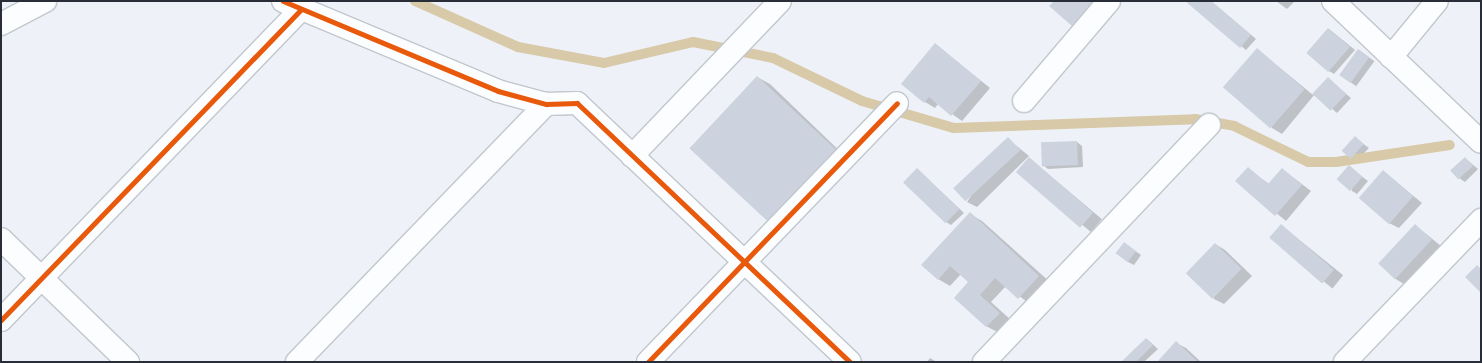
<!DOCTYPE html>
<style>
body{margin:0}
#map{position:relative;width:1482px;height:363px;overflow:hidden;background:#eef2f8;font-family:Karla,sans-serif}
div>[style]{position:absolute}
[style*='--x']{left:calc(var(--x)*1px);top:calc(var(--y)*1px);width:calc(var(--w)*1px);rotate:calc(var(--a)*1deg)}
.shadow>*{inset:0;background:#0003;transform-origin:0 0}
.stream>*{height:10px;margin:-5px;padding:0 5px;transform-origin:5px;border-radius:5px;background:#d8c9a8}
.building>*{inset:0;background:#ccd3de;transform-origin:0 0}
.roads{filter:drop-shadow(1px 0 #c2c7ce) drop-shadow(-1px 0 #c2c7ce) drop-shadow(0 1px #c2c7ce) drop-shadow(0 -1px #c2c7ce)}
.street>*{height:22px;margin:-11px;padding:0 11px;transform-origin:11px;border-radius:11px;background:#fcfdfe}
.cycleway>*{height:5px;margin:-2.5px;padding:0 2.5px;transform-origin:2.5px;border-radius:2.5px;background:#e8590c}
span{translate:-50% -50%;white-space:nowrap;text-align:center;line-height:1.15;-webkit-text-stroke:3px #ebf1fb;paint-order:stroke}
.frame{position:absolute;inset:0;border:2px solid #282d37;pointer-events:none}
</style>
<div id="map">
<div class="shadow">
<i style="clip-path:polygon(1055px 1px,1114px 1px,1085px 33px,1073px 26px,1051px 6px)"></i>
<i style="clip-path:polygon(1186px 1px,1211px 1px,1256px 39px,1246px 50px)"></i>
<i style="clip-path:polygon(1276px 1px,1295px 1px,1287px 9px)"></i>
<i style="clip-path:polygon(1329px 29px,1355px 50px,1334px 74px,1329px 71px)"></i>
<i style="clip-path:polygon(935px 44px,990px 88px,962px 121px,938px 104px,935px 108px,925px 102px,902px 84px)"></i>
<i style="clip-path:polygon(1257px 49px,1313px 95px,1328px 79px,1351px 98px,1337px 113px,1315px 94px,1282px 134px,1272px 128px)"></i>
<i style="left:1359px;top:50px;width:19px;height:31px;rotate:36deg"></i>
<i style="clip-path:polygon(757px 77px,770px 84px,848px 159px,690px 148px)"></i>
<i style="clip-path:polygon(1355px 138px,1369px 148px,1356px 161px,1343px 151px)"></i>
<i style="clip-path:polygon(1008px 139px,1029px 156px,977px 207px,967px 202px)"></i>
<i style="clip-path:polygon(1077px 142px,1082px 146px,1083px 167px,1048px 169px,1043px 165px)"></i>
<i style="left:1029px;top:158px;width:95px;height:17px;rotate:40deg"></i>
<i style="clip-path:polygon(1465px 158px,1478px 169px,1465px 182px,1459px 178px)"></i>
<i style="clip-path:polygon(1349px 167px,1368px 181px,1357px 194px,1352px 191px)"></i>
<i style="clip-path:polygon(917px 169px,964px 213px,951px 225px,946px 222px)"></i>
<i style="clip-path:polygon(1248px 169px,1269px 184px,1282px 169px,1311px 191px,1286px 221px,1237px 181px)"></i>
<i style="clip-path:polygon(1383px 171px,1422px 203px,1399px 228px,1389px 223px)"></i>
<i style="clip-path:polygon(970px 214px,982px 221px,1051px 283px,1031px 305px,1006px 286px,991px 302px,1011px 320px,999px 333px,986px 326px,970px 282px,961px 274px,950px 286px,938px 279px)"></i>
<i style="left:1281px;top:225px;width:80px;height:17px;rotate:39deg"></i>
<i style="clip-path:polygon(1415px 225px,1441px 246px,1404px 284px,1394px 278px)"></i>
<i style="clip-path:polygon(1124px 243px,1141px 255px,1134px 265px,1128px 262px)"></i>
<i style="clip-path:polygon(1215px 244px,1225px 250px,1252px 276px,1224px 304px,1214px 299px)"></i>
<i style="clip-path:polygon(1147px 339px,1158px 349px,1144px 362px,1122px 362px)"></i>
<i style="clip-path:polygon(1176px 343px,1186px 348px,1201px 362px,1158px 362px)"></i>
<i style="clip-path:polygon(930px 358px,935px 361px,936px 362px,927px 362px)"></i>
</div>
<div class="stream">
<i style="--x:415;--y:1;--w:113;--a:24.1"></i>
<i style="--x:518;--y:47;--w:87;--a:10.5"></i>
<i style="--x:604;--y:63;--w:91;--a:-13.3"></i>
<i style="--x:693;--y:42;--w:82;--a:11.3"></i>
<i style="--x:773;--y:58;--w:99;--a:25.8"></i>
<i style="--x:862;--y:101;--w:96;--a:16.4"></i>
<i style="--x:954;--y:128;--w:241;--a:-2.1"></i>
<i style="--x:1195;--y:119;--w:40;--a:10"></i>
<i style="--x:1234;--y:126;--w:82;--a:25.9"></i>
<i style="--x:1308;--y:162;--w:28;--a:0"></i>
<i style="--x:1336;--y:162;--w:115;--a:-8.5"></i>
</div>
<div class="building">
<i style="clip-path:polygon(1054px 1px,1095px 1px,1072px 26px,1049px 6px)"></i>
<i style="clip-path:polygon(1185px 1px,1211px 1px,1251px 35px,1240px 48px)"></i>
<i style="left:1328px;top:28px;width:29px;height:33px;rotate:41deg"></i>
<i style="clip-path:polygon(935px 43px,981px 81px,951px 116px,929px 97px,924px 103px,901px 84px)"></i>
<i style="left:1257px;top:48px;width:63px;height:52px;rotate:41deg"></i>
<i style="left:1358px;top:49px;width:14px;height:32px;rotate:36deg"></i>
<i style="left:757px;top:76px;width:110px;height:99px;rotate:43deg"></i>
<i style="left:1328px;top:77px;width:25px;height:23px;rotate:43deg"></i>
<i style="left:1355px;top:136px;width:12px;height:20px;rotate:42deg"></i>
<i style="left:1008px;top:137px;width:18px;height:75px;rotate:47deg"></i>
<i style="left:1077px;top:141px;width:24px;height:36px;rotate:88deg"></i>
<i style="left:1029px;top:157px;width:85px;height:20px;rotate:41deg"></i>
<i style="left:1465px;top:157px;width:12px;height:20px;rotate:48deg"></i>
<i style="left:1349px;top:165px;width:18px;height:19px;rotate:41deg"></i>
<i style="clip-path:polygon(1248px 167px,1268px 184px,1282px 168px,1302px 185px,1275px 216px,1235px 181px)"></i>
<i style="left:917px;top:168px;width:59px;height:20px;rotate:44deg"></i>
<i style="left:1383px;top:170px;width:40px;height:37px;rotate:41deg"></i>
<i style="clip-path:polygon(970px 212px,1039px 276px,1018px 299px,995px 278px,980px 295px,1000px 313px,986px 327px,954px 298px,968px 282px,950px 266px,938px 280px,921px 265px)"></i>
<i style="left:1281px;top:224px;width:70px;height:18px;rotate:41deg"></i>
<i style="left:1415px;top:224px;width:23px;height:54px;rotate:43deg"></i>
<i style="left:1124px;top:242px;width:15px;height:14px;rotate:37deg"></i>
<i style="left:1215px;top:243px;width:37px;height:42px;rotate:44deg"></i>
<i style="clip-path:polygon(1477px 265px,1481px 269px,1481px 293px,1465px 277px)"></i>
<i style="clip-path:polygon(1146px 338px,1153px 345px,1136px 362px,1121px 362px)"></i>
<i style="clip-path:polygon(1176px 341px,1198px 362px,1157px 362px)"></i>
</div>
<div class="roads">
<div class="street">
<i style="--x:283;--y:1;--w:233;--a:22.7"></i>
<i style="--x:498;--y:91;--w:50;--a:15.2"></i>
<i style="--x:546;--y:104;--w:31;--a:-2"></i>
<i style="--x:577;--y:103;--w:376;--a:43.5"></i>
<i style="--x:1333;--y:1;--w:204;--a:43.6"></i>
<i style="--x:1;--y:24;--w:50;--a:-27.6"></i>
<i style="--x:1391;--y:57;--w:72;--a:-50.6"></i>
<i style="--x:1024;--y:101;--w:131;--a:-49.6"></i>
<i style="--x:632;--y:156;--w:214;--a:-46.3"></i>
<i style="--x:1;--y:239;--w:177;--a:44.1"></i>
<i style="--x:1;--y:320;--w:431;--a:-46"></i>
<i style="--x:297;--y:362;--w:359;--a:-46"></i>
<i style="--x:648;--y:362;--w:359;--a:-46.1"></i>
<i style="--x:984;--y:362;--w:327;--a:-46.5"></i>
<i style="--x:1345;--y:362;--w:197;--a:-46.2"></i>
</div>
</div>
<div class="cycleway">
<i style="--x:283;--y:1;--w:233;--a:22.7"></i>
<i style="--x:498;--y:91;--w:50;--a:15.2"></i>
<i style="--x:546;--y:104;--w:31;--a:-2"></i>
<i style="--x:577;--y:103;--w:376;--a:43.5"></i>
<i style="--x:1;--y:320;--w:431;--a:-46"></i>
<i style="--x:648;--y:362;--w:359;--a:-46.1"></i>
</div>
<div class="frame"></div>
</div>
